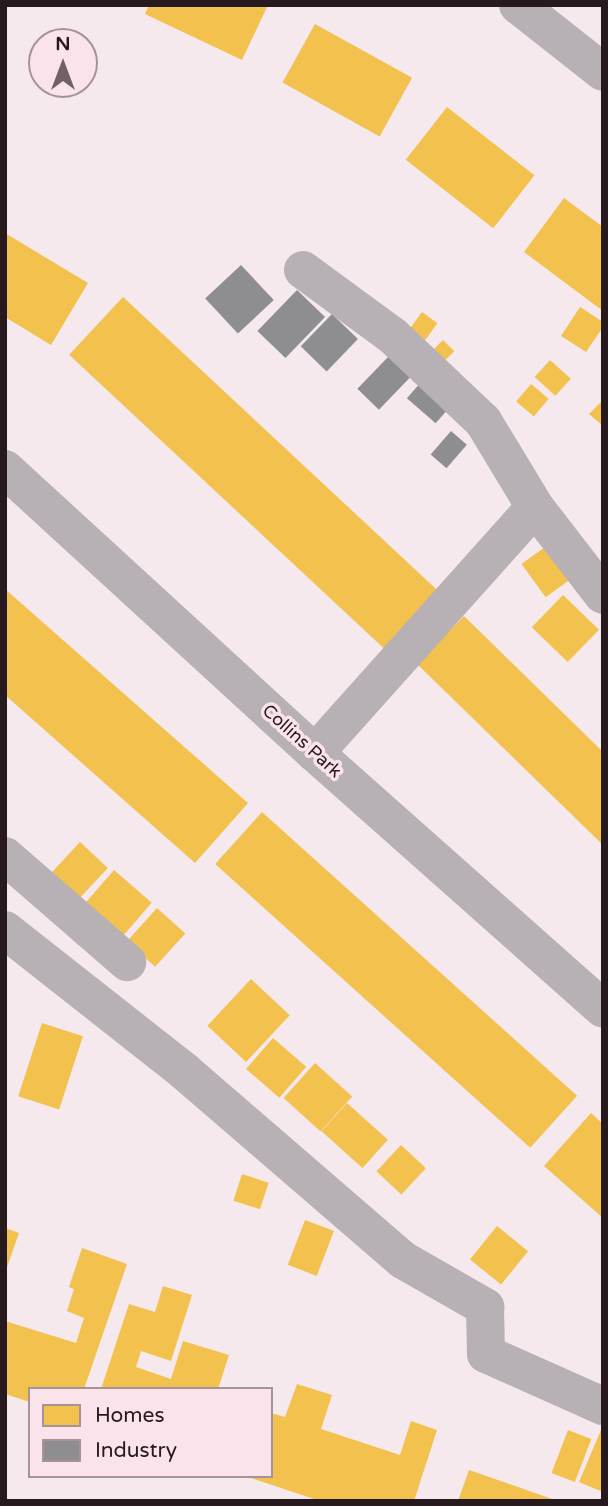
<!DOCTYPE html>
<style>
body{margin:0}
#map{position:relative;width:608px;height:1506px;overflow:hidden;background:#f5e9ed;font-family:"Varela Round",sans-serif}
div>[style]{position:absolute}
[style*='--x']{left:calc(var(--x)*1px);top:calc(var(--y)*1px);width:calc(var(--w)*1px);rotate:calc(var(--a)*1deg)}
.homes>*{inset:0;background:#f2c14e;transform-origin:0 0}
.industry>*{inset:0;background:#8d8d92;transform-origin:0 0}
.minor>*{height:38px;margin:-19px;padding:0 19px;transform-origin:19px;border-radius:19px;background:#b7b0b5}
span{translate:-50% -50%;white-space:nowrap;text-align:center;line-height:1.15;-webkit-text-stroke:7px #fbe3ec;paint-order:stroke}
.street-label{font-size:18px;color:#271a1f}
.frame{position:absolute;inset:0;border:7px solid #271a1f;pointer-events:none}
.legend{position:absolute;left:28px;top:1387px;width:245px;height:91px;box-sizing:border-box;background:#fbe3ec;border:2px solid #a6939a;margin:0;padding:9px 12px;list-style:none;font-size:21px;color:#271a1f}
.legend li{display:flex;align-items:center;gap:14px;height:35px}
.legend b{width:35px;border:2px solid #a6939a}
.north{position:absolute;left:28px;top:28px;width:70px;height:70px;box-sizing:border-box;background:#fbe3ec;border:2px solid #a6939a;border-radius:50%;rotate:0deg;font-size:19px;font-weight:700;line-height:28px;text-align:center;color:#271a1f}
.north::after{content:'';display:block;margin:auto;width:24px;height:32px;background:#6f6267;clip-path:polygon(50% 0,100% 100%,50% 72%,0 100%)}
</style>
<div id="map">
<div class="homes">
<i style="clip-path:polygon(149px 5px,268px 5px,242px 60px,145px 14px)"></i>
<i style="left:315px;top:24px;width:111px;height:67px;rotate:29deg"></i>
<i style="left:447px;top:107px;width:111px;height:67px;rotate:38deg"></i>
<i style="clip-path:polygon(564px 198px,603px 227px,603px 311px,524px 252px)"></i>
<i style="clip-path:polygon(5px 233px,88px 283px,51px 345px,5px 317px)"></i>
<i style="left:123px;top:297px;width:435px;height:79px;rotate:43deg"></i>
<i style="clip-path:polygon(580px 307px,603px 322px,603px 327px,586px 352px,561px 336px)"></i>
<i style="left:422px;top:312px;width:19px;height:26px;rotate:36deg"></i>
<i style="left:443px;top:340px;width:16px;height:17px;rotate:45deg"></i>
<i style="left:550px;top:360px;width:28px;height:23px;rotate:42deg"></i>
<i style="left:531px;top:384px;width:23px;height:23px;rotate:40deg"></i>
<i style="clip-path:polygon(603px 400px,603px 426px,589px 414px)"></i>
<i style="left:545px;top:547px;width:41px;height:29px;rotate:54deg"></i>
<i style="clip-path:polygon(5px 589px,248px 803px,195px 863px,5px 695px)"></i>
<i style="left:563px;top:595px;width:50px;height:45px;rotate:44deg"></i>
<i style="clip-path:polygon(464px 616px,603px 752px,603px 845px,417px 664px)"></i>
<i style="left:262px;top:812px;width:424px;height:70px;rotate:42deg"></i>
<i style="left:80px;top:842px;width:38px;height:46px;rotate:43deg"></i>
<i style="left:114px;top:870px;width:50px;height:50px;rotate:41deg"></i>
<i style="left:157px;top:908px;width:38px;height:45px;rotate:42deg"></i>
<i style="left:251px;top:979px;width:53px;height:64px;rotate:43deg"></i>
<i style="left:42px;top:1023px;width:43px;height:77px;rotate:18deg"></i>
<i style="left:273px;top:1038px;width:44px;height:41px;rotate:41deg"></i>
<i style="left:315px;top:1063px;width:50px;height:47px;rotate:42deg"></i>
<i style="left:347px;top:1103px;width:55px;height:38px;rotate:42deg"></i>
<i style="clip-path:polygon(591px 1113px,603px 1124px,603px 1218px,544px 1166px)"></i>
<i style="left:401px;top:1145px;width:34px;height:36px;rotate:43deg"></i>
<i style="left:242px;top:1174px;width:28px;height:28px;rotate:18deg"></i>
<i style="left:305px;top:1220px;width:31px;height:48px;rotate:21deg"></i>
<i style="left:497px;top:1226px;width:40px;height:43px;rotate:39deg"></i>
<i style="clip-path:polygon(5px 1228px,19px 1233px,6px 1270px,5px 1270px)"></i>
<i style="clip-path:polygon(82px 1248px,127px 1264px,84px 1389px,30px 1389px,30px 1402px,5px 1394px,5px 1321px,76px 1343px,84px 1318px,67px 1311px,74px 1289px,69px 1287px)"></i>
<i style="clip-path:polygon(163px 1286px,192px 1295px,171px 1361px,141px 1351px,136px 1367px,171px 1379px,183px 1341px,229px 1355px,218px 1389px,101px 1389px,129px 1304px,155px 1312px)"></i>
<i style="clip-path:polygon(297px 1384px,332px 1395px,321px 1429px,400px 1455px,411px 1421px,437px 1430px,414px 1501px,320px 1501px,248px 1477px,271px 1476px,271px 1413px,285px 1417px)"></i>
<i style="left:568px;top:1430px;width:25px;height:46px;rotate:21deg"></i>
<i style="clip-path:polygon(601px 1430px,603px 1431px,603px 1492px,579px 1482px)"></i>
<i style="clip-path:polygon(469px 1470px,555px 1500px,555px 1501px,458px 1501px)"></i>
</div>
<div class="industry">
<i style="left:241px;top:265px;width:48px;height:49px;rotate:47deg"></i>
<i style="left:297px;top:290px;width:39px;height:57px;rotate:44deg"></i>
<i style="left:332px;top:314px;width:36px;height:45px;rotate:44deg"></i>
<i style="left:390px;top:355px;width:30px;height:47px;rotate:44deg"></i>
<i style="left:422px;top:381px;width:38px;height:23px;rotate:41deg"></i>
<i style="left:451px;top:431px;width:21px;height:31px;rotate:41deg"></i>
</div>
<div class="minor">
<i style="--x:518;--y:5;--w:108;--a:38.2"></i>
<i style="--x:303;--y:270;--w:112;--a:36.3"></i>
<i style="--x:393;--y:336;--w:124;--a:43.4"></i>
<i style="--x:483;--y:421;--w:100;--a:58.8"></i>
<i style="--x:535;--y:507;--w:111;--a:52.3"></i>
<i style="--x:5;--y:469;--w:420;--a:42.5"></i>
<i style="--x:315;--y:753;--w:385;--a:41.6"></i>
<i style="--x:315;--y:753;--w:330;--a:-48.2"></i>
<i style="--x:5;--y:856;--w:162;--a:41"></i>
<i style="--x:5;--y:930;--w:228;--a:38.2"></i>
<i style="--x:184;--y:1071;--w:289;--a:40.8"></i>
<i style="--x:403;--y:1260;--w:95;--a:29.8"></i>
<i style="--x:485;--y:1307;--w:47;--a:88.8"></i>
<i style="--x:486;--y:1354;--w:128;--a:24"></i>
</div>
<div class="street-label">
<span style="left:302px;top:741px;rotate:42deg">Collins Park</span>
</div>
<div class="frame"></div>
<ul class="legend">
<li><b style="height:19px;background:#f2c14e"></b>Homes</li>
<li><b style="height:19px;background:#8d8d92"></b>Industry</li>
</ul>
<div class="north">N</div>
</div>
